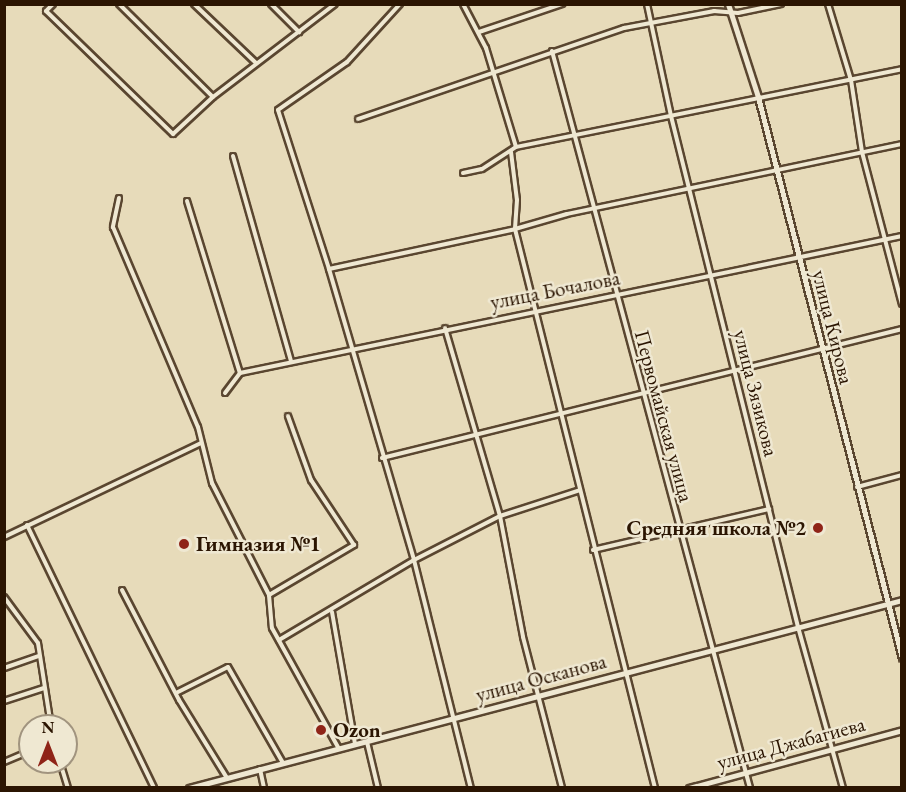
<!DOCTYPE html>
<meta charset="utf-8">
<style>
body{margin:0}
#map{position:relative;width:906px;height:792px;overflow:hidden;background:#e7dbba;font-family:"EB Garamond",serif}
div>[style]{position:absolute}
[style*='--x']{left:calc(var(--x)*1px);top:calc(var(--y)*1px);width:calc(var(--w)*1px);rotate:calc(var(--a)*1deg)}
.roads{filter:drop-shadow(2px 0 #5a4630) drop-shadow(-2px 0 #5a4630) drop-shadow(0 2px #5a4630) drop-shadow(0 -2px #5a4630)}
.street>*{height:4px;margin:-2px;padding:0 2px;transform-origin:2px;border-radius:2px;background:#efe8d2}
.secondary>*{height:5px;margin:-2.5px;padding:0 2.5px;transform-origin:2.5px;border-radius:2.5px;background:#efe8d2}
.dots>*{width:16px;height:16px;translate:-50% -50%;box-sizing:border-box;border:3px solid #efe8d2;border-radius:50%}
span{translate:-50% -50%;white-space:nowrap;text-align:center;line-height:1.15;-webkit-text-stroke:5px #efe8d2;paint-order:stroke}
.street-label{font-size:21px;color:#2b1502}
.poi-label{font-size:21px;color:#2b1502;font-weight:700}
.right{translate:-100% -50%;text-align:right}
.left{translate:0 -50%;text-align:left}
.frame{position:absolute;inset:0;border:6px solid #2b1502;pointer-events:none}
.north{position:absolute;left:18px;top:714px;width:60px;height:60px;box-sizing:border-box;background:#efe8d2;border:2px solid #a1947f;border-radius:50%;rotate:0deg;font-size:16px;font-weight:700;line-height:24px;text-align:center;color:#2b1502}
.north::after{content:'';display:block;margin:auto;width:21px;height:27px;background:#8f2418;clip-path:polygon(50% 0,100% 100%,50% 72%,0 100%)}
</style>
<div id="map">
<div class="roads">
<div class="street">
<i style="--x:53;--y:4;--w:10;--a:135"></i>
<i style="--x:46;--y:11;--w:177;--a:44.1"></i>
<i style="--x:173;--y:134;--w:54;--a:-42.8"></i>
<i style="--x:213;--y:97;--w:153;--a:-37.3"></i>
<i style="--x:119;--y:4;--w:132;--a:44.7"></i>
<i style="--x:194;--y:4;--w:86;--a:43.6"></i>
<i style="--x:271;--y:4;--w:40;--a:45"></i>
<i style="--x:400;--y:4;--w:79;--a:132.4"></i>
<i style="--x:347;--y:62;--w:84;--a:145.2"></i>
<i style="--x:278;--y:110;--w:167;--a:72.2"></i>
<i style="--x:329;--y:269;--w:303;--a:73.7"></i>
<i style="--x:414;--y:560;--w:235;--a:76"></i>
<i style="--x:463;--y:4;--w:50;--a:62.4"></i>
<i style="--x:486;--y:48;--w:103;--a:73.1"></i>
<i style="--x:647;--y:4;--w:115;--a:77.9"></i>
<i style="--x:671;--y:116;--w:527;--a:76.04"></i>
<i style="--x:798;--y:627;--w:167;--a:74.4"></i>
<i style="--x:828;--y:4;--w:79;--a:73.2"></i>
<i style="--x:851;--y:80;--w:73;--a:81.3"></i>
<i style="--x:862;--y:152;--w:157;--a:75.3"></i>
<i style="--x:479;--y:32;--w:88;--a:-18.6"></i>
<i style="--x:552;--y:51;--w:763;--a:74.96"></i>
<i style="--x:358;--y:119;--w:281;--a:-18.9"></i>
<i style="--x:624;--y:28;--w:92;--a:-10.7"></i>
<i style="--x:714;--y:11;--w:24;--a:5"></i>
<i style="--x:738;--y:13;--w:44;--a:-11.8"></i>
<i style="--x:511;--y:152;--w:48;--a:82.9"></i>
<i style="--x:517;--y:200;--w:29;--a:94"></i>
<i style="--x:515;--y:229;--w:576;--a:75.94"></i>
<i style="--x:233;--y:156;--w:213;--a:74.2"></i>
<i style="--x:463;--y:173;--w:19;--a:-12"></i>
<i style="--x:482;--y:169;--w:40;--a:-32.9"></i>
<i style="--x:516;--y:147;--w:394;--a:-11.4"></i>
<i style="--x:119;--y:198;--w:30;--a:102"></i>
<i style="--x:113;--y:227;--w:217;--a:67"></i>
<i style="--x:198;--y:427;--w:58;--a:76"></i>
<i style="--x:212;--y:483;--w:126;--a:63"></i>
<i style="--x:269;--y:595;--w:33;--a:85"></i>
<i style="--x:272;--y:628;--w:138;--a:61"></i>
<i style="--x:187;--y:201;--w:180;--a:72.9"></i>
<i style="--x:329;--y:269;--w:190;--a:-12.1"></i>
<i style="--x:515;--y:229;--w:54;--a:-16.1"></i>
<i style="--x:567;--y:214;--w:342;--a:-11.8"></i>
<i style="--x:445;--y:328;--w:196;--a:73.7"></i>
<i style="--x:500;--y:516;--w:123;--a:79.2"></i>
<i style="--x:523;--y:637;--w:156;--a:75.5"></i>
<i style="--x:225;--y:393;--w:25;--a:-53"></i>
<i style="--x:240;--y:373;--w:676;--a:-11.69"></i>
<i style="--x:382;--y:458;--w:536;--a:-13.93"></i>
<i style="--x:857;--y:487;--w:47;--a:-14.9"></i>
<i style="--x:27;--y:525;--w:292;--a:64.2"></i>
<i style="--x:4;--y:537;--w:218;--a:-25.5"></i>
<i style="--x:593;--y:550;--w:181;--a:-13.1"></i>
<i style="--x:122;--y:590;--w:124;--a:62.6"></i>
<i style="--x:179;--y:700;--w:92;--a:58.4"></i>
<i style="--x:269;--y:595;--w:99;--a:-30.5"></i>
<i style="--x:354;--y:545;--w:78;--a:-123.5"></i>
<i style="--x:311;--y:480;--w:68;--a:-109.8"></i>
<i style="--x:4;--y:597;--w:57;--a:53.5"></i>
<i style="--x:38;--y:643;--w:84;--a:81.1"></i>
<i style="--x:332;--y:612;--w:134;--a:80.1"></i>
<i style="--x:279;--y:640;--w:157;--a:-30.7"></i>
<i style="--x:414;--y:560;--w:97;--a:-27.1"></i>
<i style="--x:500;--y:516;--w:84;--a:-18"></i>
<i style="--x:4;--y:668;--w:37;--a:-19"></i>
<i style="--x:176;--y:693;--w:58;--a:-26.6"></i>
<i style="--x:228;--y:667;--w:111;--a:60.2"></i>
<i style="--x:4;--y:701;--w:42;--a:-18"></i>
<i style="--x:367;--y:742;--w:47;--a:76.6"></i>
<i style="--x:4;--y:762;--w:28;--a:-23"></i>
<i style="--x:60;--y:762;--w:27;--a:73"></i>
<i style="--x:260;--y:769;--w:19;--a:78"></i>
</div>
<div class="secondary">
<i style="--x:728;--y:4;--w:98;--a:72.1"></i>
<i style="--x:758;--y:97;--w:579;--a:75.6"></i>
<i style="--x:189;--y:788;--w:737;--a:-14.77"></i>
<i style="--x:689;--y:788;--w:221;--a:-15.2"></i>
</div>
</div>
<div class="dots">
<i style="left:818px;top:528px;background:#8f2418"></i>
<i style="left:184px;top:544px;background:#8f2418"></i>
<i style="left:321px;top:730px;background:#8f2418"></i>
</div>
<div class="street-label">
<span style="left:555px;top:290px;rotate:-11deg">улица Бочалова</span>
<span style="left:833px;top:327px;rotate:76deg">улица Кирова</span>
<span style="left:756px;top:393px;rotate:76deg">улица Зязикова</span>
<span style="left:664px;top:416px;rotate:75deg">Первомайская улица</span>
<span style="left:541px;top:678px;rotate:-15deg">улица Осканова</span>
<span style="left:791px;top:743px;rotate:-15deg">улица Джабагиева</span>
</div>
<div class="poi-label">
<span class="right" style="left:806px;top:528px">Средняя школа №2</span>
<span class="left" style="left:196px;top:544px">Гимназия №1</span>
<span class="left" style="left:333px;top:730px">Ozon</span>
</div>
<div class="frame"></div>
<div class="north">N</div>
</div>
